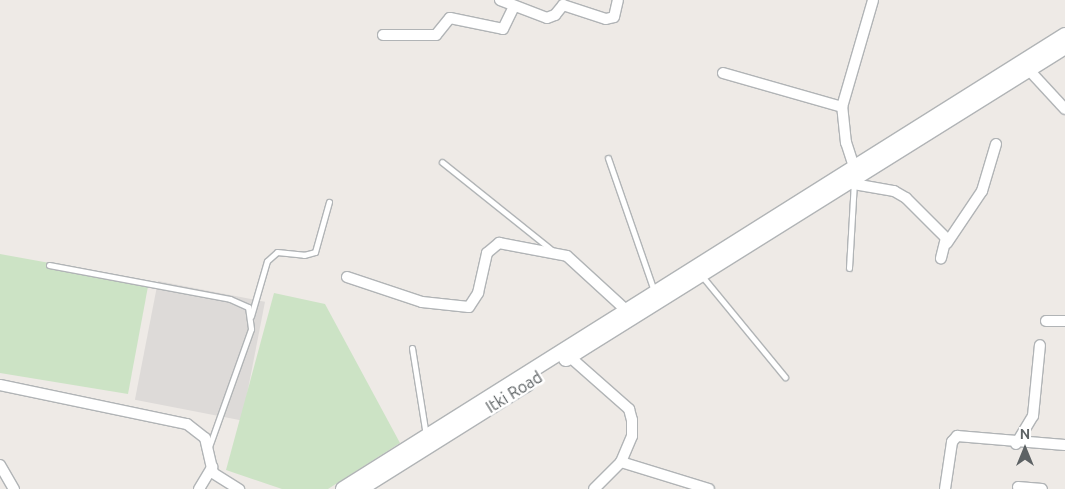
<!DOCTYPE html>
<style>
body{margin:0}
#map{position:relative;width:1065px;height:489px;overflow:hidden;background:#eeeae6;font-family:Ubuntu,sans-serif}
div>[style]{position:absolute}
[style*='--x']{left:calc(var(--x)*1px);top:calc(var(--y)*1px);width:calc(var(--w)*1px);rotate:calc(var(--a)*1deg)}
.industrial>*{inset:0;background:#dddad8;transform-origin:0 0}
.green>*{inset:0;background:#cce3c5}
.roads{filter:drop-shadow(1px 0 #b1b4b6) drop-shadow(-1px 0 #b1b4b6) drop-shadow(0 1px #b1b4b6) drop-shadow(0 -1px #b1b4b6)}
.service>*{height:5px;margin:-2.5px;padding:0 2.5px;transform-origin:2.5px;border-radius:2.5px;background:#fff}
.minor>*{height:10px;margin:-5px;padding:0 5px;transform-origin:5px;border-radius:5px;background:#fff}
.secondary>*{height:14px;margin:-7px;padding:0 7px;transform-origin:7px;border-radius:7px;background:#fff}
span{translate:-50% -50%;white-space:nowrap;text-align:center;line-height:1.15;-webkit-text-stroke:5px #fff;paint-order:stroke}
.street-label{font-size:16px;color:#5d6264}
.north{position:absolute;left:1000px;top:424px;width:50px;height:50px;-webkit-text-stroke:4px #fff;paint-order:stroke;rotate:0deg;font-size:14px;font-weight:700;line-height:20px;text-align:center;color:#5d6264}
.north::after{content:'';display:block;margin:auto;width:18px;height:22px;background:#5d6264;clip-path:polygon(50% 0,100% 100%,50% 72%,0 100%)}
</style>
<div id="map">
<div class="industrial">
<i style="left:158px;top:281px;width:109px;height:121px;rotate:11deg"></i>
</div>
<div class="green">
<i style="clip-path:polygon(0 254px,149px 281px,128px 394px,0 373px)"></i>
<i style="clip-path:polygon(274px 293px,325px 304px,400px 443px,328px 489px,282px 489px,226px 470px)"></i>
</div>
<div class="roads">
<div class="service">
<i style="--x:608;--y:158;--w:141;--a:70.9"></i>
<i style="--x:442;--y:162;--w:142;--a:38.7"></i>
<i style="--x:49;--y:265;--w:184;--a:10.6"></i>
<i style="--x:230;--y:299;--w:20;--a:24"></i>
<i style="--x:248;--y:307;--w:22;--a:82"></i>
<i style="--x:251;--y:329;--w:125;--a:109.6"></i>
<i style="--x:849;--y:268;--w:86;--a:-86.7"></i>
<i style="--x:702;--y:276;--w:131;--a:50.6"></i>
<i style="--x:251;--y:316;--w:57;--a:-73.8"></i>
<i style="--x:267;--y:261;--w:13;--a:-42"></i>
<i style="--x:277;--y:252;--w:27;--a:6"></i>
<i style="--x:304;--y:255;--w:11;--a:-15"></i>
<i style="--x:315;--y:252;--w:52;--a:-74.4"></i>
<i style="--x:412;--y:348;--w:88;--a:80.9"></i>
</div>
<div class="minor">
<i style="--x:500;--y:0;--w:50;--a:21"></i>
<i style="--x:547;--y:18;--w:9;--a:-21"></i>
<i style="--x:555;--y:15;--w:13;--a:-51"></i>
<i style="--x:563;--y:5;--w:45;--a:18"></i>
<i style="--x:606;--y:19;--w:8;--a:-14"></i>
<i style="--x:614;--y:17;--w:17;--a:-77"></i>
<i style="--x:383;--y:35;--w:53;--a:0"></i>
<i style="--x:436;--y:35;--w:22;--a:-51"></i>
<i style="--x:450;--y:18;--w:54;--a:11.7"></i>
<i style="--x:503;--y:29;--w:25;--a:-64"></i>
<i style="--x:1029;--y:70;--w:53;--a:47.3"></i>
<i style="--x:723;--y:73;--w:124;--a:15.9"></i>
<i style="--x:856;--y:173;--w:32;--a:-108"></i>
<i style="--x:846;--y:143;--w:36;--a:-96"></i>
<i style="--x:842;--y:107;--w:111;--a:-73.8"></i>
<i style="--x:848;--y:183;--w:47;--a:9.9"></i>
<i style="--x:894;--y:191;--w:14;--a:30"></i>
<i style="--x:906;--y:198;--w:57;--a:45"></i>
<i style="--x:946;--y:238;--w:21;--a:104"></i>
<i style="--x:947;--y:243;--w:63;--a:-56.1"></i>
<i style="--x:982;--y:191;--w:49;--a:-73.4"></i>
<i style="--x:347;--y:277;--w:79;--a:18.4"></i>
<i style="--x:422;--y:302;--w:47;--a:6.1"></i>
<i style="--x:469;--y:307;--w:17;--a:-57"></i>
<i style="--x:478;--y:293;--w:41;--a:-77.3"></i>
<i style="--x:487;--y:253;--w:16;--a:-40"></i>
<i style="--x:499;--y:243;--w:69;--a:10.8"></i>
<i style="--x:567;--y:256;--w:80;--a:42.5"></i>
<i style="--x:1046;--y:321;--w:19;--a:0"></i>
<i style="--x:570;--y:357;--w:79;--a:41.4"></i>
<i style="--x:629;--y:409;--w:11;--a:75"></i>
<i style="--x:632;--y:420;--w:16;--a:90"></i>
<i style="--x:632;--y:436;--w:28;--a:113"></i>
<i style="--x:621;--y:462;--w:38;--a:135"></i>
<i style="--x:0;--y:385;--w:191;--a:11.8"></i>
<i style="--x:187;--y:424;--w:23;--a:38"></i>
<i style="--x:205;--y:438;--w:36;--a:77"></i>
<i style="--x:213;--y:473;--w:31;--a:32"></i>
<i style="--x:1016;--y:444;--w:33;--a:-59"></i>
<i style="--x:1033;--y:416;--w:71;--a:-84.4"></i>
<i style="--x:621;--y:462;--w:92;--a:17.1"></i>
<i style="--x:0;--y:465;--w:28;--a:60"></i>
<i style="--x:1018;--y:487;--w:24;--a:5"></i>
<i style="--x:199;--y:489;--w:26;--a:-59"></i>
<i style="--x:945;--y:489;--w:48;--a:-81.5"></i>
<i style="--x:952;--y:442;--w:8;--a:-50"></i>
<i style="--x:957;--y:436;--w:108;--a:4.8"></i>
</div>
<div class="secondary">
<i style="--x:566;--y:359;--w:589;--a:-32.02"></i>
<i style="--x:343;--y:489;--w:853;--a:-32.16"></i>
<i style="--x:360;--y:489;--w:199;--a:-32.1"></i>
</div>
</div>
<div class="street-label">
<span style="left:514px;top:392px;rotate:-32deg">Itki Road</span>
</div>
<div class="north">N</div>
</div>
